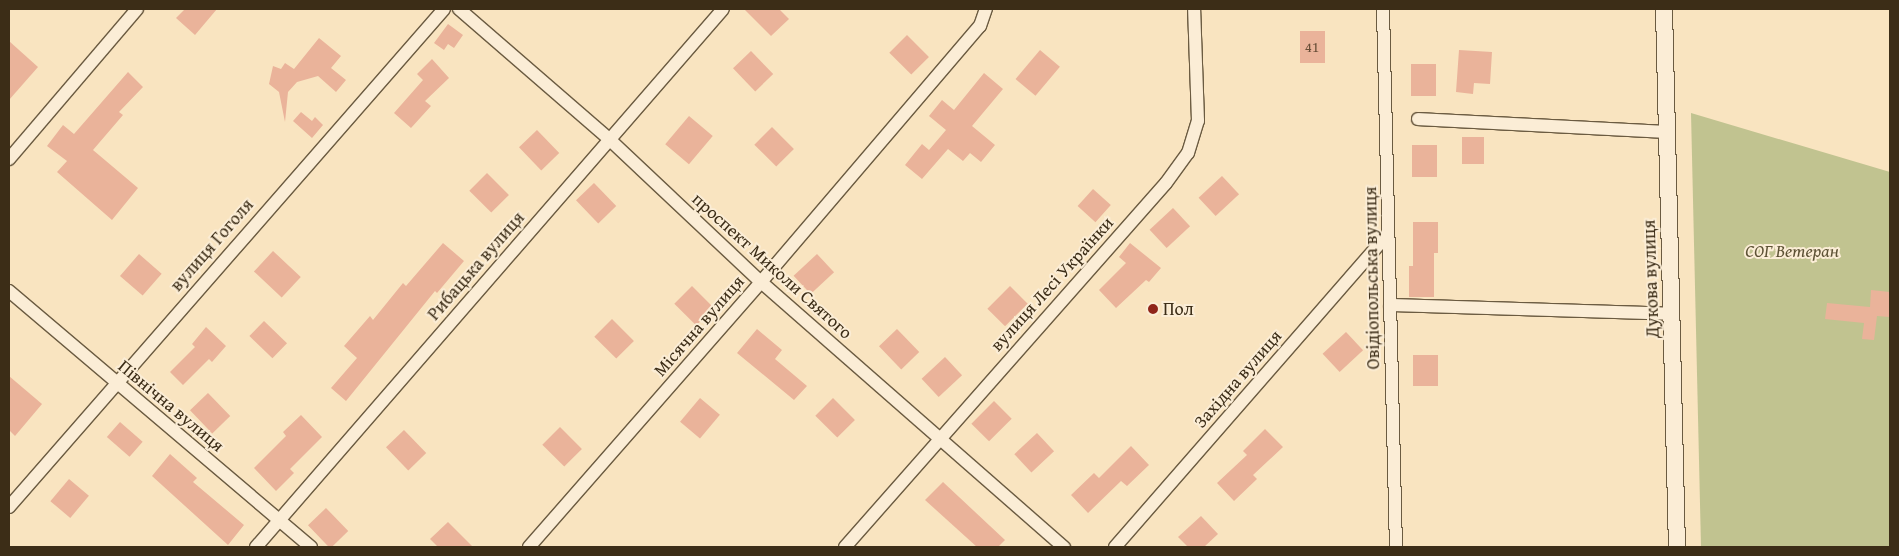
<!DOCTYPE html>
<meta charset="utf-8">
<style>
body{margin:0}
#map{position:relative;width:1899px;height:556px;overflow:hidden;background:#f9e4c0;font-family:"Gentium Book Plus",serif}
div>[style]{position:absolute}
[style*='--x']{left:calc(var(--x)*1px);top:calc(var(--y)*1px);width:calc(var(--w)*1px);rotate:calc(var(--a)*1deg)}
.green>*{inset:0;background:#c1c390}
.building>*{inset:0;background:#eab39a;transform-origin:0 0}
.roads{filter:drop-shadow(1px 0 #6b5b41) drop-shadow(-1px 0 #6b5b41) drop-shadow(0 1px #6b5b41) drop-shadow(0 -1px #6b5b41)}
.minor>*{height:12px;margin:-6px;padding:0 6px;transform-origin:6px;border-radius:6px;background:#fbedd6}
.tertiary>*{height:16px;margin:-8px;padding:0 8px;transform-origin:8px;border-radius:8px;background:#fbedd6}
.dots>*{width:14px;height:14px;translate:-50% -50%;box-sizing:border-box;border:2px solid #fbedd6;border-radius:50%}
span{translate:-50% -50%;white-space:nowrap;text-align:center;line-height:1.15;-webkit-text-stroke:4px #fbedd6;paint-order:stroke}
.number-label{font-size:15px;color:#684e38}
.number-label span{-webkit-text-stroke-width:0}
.street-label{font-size:18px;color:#3c2d17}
.park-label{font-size:18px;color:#5d5235;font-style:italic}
.poi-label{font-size:18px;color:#3c2d17}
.left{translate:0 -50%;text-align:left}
.frame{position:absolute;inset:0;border:10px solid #3c2d17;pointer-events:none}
</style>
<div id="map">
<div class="green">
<i style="clip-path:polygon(1691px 113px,1890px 172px,1890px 547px,1701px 547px)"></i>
</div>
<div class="building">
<i style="clip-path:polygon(185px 9px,217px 9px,195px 35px,176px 18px)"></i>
<i style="clip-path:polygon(744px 9px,779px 9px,789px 19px,771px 36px)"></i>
<i style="clip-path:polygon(448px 24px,463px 35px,454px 48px,448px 44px,444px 50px,434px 43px)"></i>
<i style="left:1300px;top:31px;width:25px;height:32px"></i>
<i style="left:907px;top:35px;width:31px;height:25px;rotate:45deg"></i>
<i style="clip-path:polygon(319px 38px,341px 56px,331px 68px,346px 80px,336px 92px,318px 76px,297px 82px,288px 92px,285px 122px,279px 92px,269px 84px,273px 66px,281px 69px,285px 63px,294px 69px)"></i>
<i style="clip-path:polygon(9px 41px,38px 67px,9px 100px)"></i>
<i style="left:1040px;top:50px;width:26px;height:38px;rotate:40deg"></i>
<i style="clip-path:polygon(1459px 50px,1492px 52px,1490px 84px,1474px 83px,1473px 94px,1456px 92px)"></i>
<i style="left:751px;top:51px;width:32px;height:25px;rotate:46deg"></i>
<i style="clip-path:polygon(432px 59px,449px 78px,425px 101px,431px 106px,411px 128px,394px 113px,423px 80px,417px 74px)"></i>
<i style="left:1411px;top:64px;width:25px;height:32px"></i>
<i style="clip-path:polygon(128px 72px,143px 87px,119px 112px,123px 115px,93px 150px,138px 188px,112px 220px,57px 172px,67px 161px,47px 146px,63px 125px,74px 134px)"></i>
<i style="clip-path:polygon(984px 73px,1003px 89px,972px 126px,995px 145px,981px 162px,970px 153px,963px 161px,948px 149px,922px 179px,905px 165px,922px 144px,929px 150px,946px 130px,929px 116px,942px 100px,954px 110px)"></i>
<i style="clip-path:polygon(301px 112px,312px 121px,315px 117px,323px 125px,312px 138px,293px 121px)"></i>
<i style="left:689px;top:116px;width:31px;height:37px;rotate:40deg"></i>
<i style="left:772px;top:127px;width:31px;height:25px;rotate:45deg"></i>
<i style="left:537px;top:130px;width:32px;height:25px;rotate:46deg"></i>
<i style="left:1484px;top:137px;width:27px;height:22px;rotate:90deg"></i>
<i style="left:1412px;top:145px;width:25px;height:32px"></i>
<i style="left:487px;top:173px;width:31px;height:25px;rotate:45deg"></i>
<i style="left:1222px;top:176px;width:25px;height:32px;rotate:47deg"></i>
<i style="left:594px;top:183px;width:32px;height:25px;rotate:46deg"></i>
<i style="left:1093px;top:189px;width:24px;height:23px;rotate:42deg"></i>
<i style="left:1173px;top:208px;width:25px;height:32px;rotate:47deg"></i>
<i style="clip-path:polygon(1413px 222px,1438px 222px,1438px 253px,1434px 253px,1434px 297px,1409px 297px,1409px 266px,1413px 266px)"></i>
<i style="clip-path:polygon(443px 243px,464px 261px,437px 293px,435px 291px,346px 401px,331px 388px,357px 358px,344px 346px,370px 316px,373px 320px,403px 283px,406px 286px)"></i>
<i style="clip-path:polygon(1130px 243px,1161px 268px,1149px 282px,1146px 280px,1116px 308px,1099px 290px,1126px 263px,1119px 257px)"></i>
<i style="left:273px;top:251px;width:38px;height:28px;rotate:43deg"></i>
<i style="left:139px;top:254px;width:30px;height:29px;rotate:41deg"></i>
<i style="left:817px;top:254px;width:25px;height:32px;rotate:47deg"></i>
<i style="left:692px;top:286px;width:31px;height:25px;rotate:45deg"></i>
<i style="left:1010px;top:286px;width:25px;height:32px;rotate:45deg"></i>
<i style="clip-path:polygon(1871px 290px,1890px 292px,1890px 317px,1877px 316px,1874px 340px,1862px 339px,1864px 323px,1825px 319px,1827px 303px,1870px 307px)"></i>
<i style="left:612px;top:319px;width:31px;height:25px;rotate:45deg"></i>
<i style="left:264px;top:321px;width:32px;height:21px;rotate:44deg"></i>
<i style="clip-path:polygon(206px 327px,226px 346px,212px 362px,209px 359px,183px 385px,170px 372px,195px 347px,192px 344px)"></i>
<i style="clip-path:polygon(757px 329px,782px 350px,775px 359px,807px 386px,794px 400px,737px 353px)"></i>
<i style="left:897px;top:329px;width:32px;height:25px;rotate:46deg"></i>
<i style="left:1346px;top:332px;width:25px;height:32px;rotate:47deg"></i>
<i style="left:1413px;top:355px;width:25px;height:31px"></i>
<i style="left:945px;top:357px;width:25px;height:32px;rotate:47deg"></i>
<i style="clip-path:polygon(9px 376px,42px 404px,15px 436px,9px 430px)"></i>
<i style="left:208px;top:393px;width:32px;height:25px;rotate:46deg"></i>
<i style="left:700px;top:398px;width:26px;height:31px;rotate:40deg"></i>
<i style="left:833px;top:398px;width:31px;height:25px;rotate:45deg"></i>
<i style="left:994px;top:401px;width:25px;height:32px;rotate:45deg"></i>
<i style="clip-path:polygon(301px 415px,322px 437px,290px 469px,294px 473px,276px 491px,254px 468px,286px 436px,283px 432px)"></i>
<i style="left:120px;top:422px;width:30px;height:20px;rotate:41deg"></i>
<i style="left:560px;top:427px;width:31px;height:25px;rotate:45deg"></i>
<i style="clip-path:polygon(1265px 429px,1283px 447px,1253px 475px,1257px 479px,1234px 501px,1217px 483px,1247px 455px,1243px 451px)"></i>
<i style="left:404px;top:430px;width:32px;height:25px;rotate:46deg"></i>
<i style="left:1037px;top:433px;width:25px;height:31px;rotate:47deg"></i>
<i style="clip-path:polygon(1131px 446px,1149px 465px,1127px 486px,1121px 481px,1088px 513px,1071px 495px,1094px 473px,1099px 478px)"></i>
<i style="clip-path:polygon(170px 454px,197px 478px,193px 482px,244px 525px,228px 545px,152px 476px)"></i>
<i style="left:69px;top:479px;width:26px;height:29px;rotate:40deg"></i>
<i style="clip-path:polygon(943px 482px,1005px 540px,998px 547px,977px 547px,925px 500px)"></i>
<i style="left:326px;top:508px;width:32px;height:25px;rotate:46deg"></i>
<i style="clip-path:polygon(1201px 516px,1218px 534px,1204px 547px,1188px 547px,1178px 537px)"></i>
<i style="clip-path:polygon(448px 522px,473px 547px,438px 547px,430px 539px)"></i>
</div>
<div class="roads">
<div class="minor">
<i style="--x:459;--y:9;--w:198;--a:40.9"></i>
<i style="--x:609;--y:139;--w:209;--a:43.3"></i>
<i style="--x:761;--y:282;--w:403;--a:41.2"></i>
<i style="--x:1383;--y:9;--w:538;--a:88.62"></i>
<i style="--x:1418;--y:119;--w:248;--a:3"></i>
<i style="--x:9;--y:159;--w:197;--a:-49.5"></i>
<i style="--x:9;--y:291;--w:396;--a:40.3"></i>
<i style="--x:1390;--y:305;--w:283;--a:1.8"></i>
<i style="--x:9;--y:507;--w:661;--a:-48.86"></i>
<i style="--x:256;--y:547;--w:712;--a:-49.04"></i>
<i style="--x:529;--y:547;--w:352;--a:-48.8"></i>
<i style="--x:761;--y:282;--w:337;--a:-49.5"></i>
<i style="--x:980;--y:26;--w:18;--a:-71"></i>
<i style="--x:845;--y:547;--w:485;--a:-48.6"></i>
<i style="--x:1166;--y:183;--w:37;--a:-54"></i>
<i style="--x:1188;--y:153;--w:34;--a:-73"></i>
<i style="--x:1198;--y:121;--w:112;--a:-92"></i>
<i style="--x:1115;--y:547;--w:415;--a:-48.9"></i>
</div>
<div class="tertiary">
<i style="--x:1664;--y:9;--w:538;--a:88.62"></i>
</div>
</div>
<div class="dots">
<i style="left:1153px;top:309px;background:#8f2418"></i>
</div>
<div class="number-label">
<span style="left:1312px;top:47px">41</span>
</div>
<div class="street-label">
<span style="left:212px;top:245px;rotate:-49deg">вулиця Гоголя</span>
<span style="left:476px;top:266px;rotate:-49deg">Рибацька вулиця</span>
<span style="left:772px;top:266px;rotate:42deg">проспект Миколи Святого</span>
<span style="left:1372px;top:278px;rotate:-91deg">Овідіопольська вулиця</span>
<span style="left:1651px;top:279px;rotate:-92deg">Дукова вулиця</span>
<span style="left:1052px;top:284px;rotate:-48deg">вулиця Лесі Українки</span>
<span style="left:699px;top:326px;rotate:-49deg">Місячна вулиця</span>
<span style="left:1238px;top:379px;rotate:-49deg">Західна вулиця</span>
<span style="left:171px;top:406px;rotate:40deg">Північна вулиця</span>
</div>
<div class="park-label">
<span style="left:1792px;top:251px">СОГ Ветеран</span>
</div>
<div class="poi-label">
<span class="left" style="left:1163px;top:309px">Пол</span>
</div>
<div class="frame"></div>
</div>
